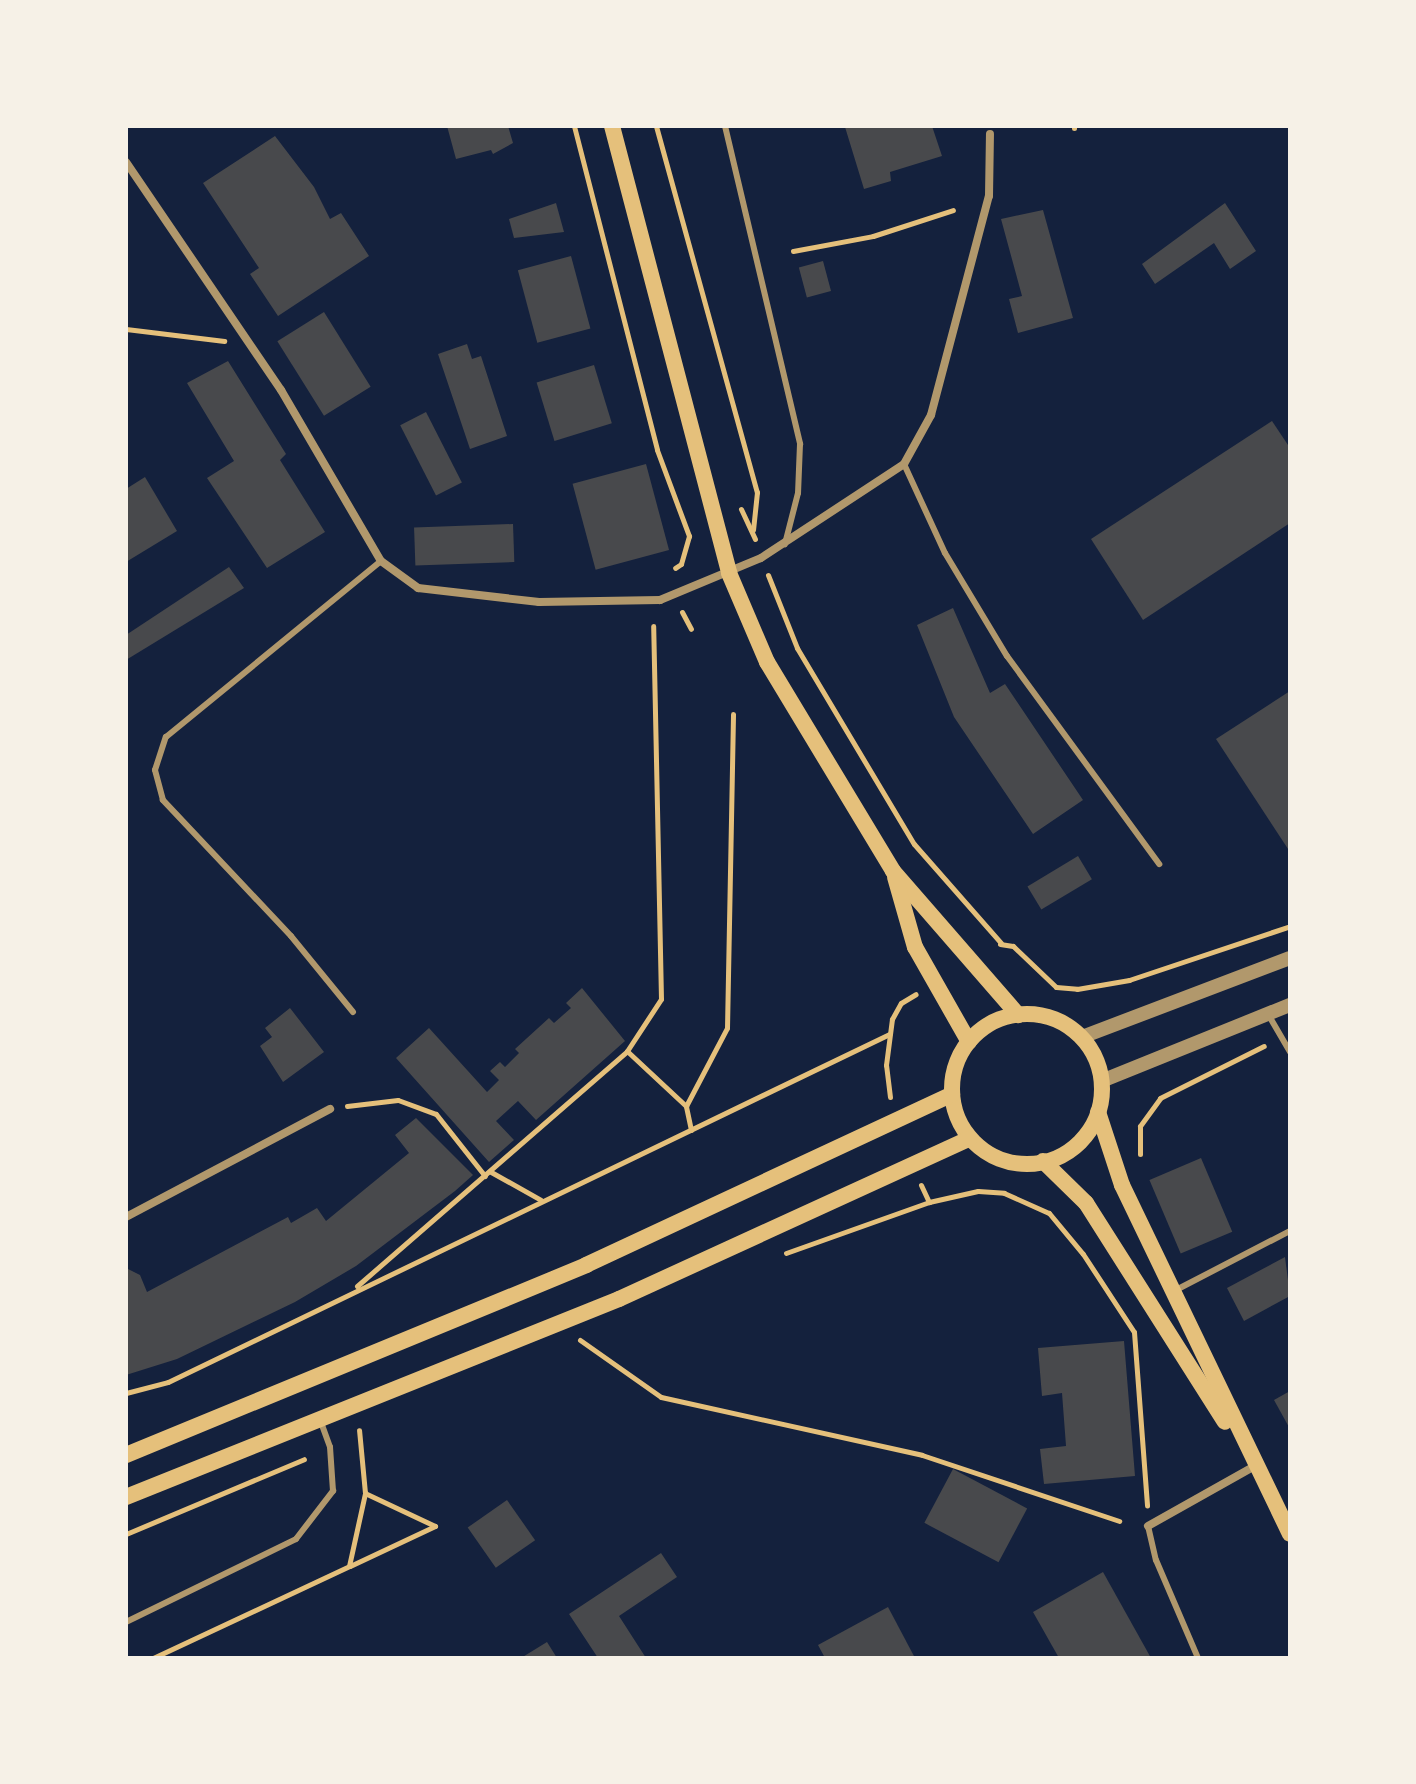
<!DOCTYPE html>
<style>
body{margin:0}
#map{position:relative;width:1416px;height:1784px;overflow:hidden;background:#14213d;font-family:"Libre Baskerville",serif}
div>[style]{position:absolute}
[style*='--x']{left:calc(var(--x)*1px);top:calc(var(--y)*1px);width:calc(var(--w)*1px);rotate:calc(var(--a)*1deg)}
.building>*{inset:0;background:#48494c;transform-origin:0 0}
.path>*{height:5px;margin:-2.5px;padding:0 2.5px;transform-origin:2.5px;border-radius:2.5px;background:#e5c07b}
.service>*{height:6px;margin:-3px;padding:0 3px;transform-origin:3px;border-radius:3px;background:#b1986c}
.minor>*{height:8px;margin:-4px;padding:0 4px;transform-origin:4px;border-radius:4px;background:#b1986c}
.tertiary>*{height:14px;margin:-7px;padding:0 7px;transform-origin:7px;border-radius:7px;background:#b1986c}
.secondary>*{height:16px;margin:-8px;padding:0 8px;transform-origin:8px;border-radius:8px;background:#e5c07b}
.secondary>.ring{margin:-8px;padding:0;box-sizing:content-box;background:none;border:16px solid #e5c07b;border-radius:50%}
span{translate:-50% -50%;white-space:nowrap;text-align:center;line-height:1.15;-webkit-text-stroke:8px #f6f1e7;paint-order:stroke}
.frame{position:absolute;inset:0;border:128px solid #f6f1e7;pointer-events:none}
</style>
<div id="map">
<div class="building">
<i style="clip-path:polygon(447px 126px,508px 126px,513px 143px,493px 154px,491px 150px,456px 159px)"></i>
<i style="clip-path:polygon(932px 126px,942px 156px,890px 172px,891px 181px,864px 189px,845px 127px)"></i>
<i style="clip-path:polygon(275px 136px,314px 187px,330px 219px,341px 213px,369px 256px,278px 316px,250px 274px,259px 268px,203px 183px)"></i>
<i style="clip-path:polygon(556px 203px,564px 232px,514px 238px,509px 219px)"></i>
<i style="clip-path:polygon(1225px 203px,1256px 251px,1230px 269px,1214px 243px,1155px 284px,1142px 264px)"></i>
<i style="clip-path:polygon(1043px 210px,1073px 318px,1018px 333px,1009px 299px,1022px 296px,1001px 219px)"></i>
<i style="left:571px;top:256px;width:75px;height:55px;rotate:75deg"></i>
<i style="left:823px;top:261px;width:31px;height:25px;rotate:75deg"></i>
<i style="left:324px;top:312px;width:88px;height:55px;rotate:58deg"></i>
<i style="clip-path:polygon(467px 344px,472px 359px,481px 356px,507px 436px,470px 449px,438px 354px)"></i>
<i style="clip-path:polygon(228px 361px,286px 454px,280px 460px,325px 532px,267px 568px,207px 478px,234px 461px,187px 383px)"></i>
<i style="left:594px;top:365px;width:61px;height:60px;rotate:73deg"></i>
<i style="left:426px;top:412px;width:79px;height:29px;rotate:63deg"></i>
<i style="clip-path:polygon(1272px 421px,1290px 448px,1290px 523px,1143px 620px,1091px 539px)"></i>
<i style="left:646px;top:464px;width:89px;height:76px;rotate:75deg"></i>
<i style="clip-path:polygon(145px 477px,177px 531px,126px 562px,126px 489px)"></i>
<i style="left:513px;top:524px;width:38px;height:99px;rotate:88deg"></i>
<i style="clip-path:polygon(229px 567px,244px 588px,126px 660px,126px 635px)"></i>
<i style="clip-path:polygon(953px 608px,990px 693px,1005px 684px,1083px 800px,1033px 834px,954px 717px,917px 625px)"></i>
<i style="clip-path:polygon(1290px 691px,1290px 852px,1216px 739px)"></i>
<i style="left:1078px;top:856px;width:27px;height:59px;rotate:59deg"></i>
<i style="clip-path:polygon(582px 988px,625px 1041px,536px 1120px,518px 1101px,496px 1121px,514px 1140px,489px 1162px,396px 1058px,429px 1028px,487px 1092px,499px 1080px,490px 1071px,500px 1062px,505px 1067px,519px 1053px,515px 1049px,549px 1018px,554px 1023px,571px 1008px,566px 1003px)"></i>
<i style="clip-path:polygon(290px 1008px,324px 1052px,283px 1082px,260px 1046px,272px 1037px,265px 1028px)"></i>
<i style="clip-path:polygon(416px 1118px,473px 1175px,455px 1191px,356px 1266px,295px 1302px,177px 1359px,126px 1375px,126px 1268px,140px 1275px,147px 1292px,288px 1217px,291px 1223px,317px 1208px,326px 1221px,409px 1153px,395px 1135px)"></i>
<i style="left:1201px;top:1158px;width:80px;height:56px;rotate:67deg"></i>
<i style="clip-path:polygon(1285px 1257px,1290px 1296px,1244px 1321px,1227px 1288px)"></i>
<i style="clip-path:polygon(1124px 1341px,1135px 1476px,1044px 1484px,1040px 1449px,1066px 1446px,1062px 1393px,1042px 1396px,1038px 1348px)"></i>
<i style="clip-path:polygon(1290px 1391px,1290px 1429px,1274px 1400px)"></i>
<i style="left:953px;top:1469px;width:84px;height:61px;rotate:28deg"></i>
<i style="left:507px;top:1500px;width:49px;height:48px;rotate:55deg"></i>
<i style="clip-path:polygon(661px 1553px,677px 1577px,619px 1616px,646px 1658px,598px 1658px,569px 1614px)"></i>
<i style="clip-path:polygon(1103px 1572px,1151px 1658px,1059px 1658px,1033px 1612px)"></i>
<i style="clip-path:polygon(888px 1607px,915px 1658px,825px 1658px,818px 1645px)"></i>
<i style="clip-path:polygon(547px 1642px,557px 1658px,521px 1658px)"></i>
</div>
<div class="path">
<i style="--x:574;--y:126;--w:334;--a:75.6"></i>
<i style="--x:657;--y:450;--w:92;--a:69.6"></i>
<i style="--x:689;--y:536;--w:29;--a:106"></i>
<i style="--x:681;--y:564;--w:7;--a:146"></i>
<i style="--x:656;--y:126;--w:380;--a:74.6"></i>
<i style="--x:757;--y:492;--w:38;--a:96"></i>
<i style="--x:1074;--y:126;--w:2;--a:90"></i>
<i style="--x:793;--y:251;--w:81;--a:-10.6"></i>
<i style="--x:873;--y:236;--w:84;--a:-18"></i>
<i style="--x:126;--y:329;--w:99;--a:7"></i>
<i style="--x:741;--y:509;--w:33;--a:65"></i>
<i style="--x:768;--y:575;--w:79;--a:68.3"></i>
<i style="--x:797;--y:648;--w:228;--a:59.2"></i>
<i style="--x:914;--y:844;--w:132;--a:48.7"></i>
<i style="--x:682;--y:612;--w:19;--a:62"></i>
<i style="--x:1000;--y:944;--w:13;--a:9"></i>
<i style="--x:1013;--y:946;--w:59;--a:43.6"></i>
<i style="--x:1056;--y:987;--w:21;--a:5"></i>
<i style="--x:1077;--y:989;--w:53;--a:-9.8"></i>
<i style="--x:1129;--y:980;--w:170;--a:-18.5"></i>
<i style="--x:627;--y:1051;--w:81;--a:43"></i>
<i style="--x:890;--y:1097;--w:32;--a:-97"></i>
<i style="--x:886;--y:1065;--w:46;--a:-82.6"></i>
<i style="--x:892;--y:1019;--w:18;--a:-61"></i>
<i style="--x:901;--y:1003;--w:17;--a:-31"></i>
<i style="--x:347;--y:1106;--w:51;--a:-6.7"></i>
<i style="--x:398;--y:1100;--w:40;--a:20.2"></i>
<i style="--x:436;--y:1114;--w:79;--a:51.7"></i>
<i style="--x:691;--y:1130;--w:25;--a:-102"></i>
<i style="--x:686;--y:1106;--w:88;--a:-62.3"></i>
<i style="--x:727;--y:1028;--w:314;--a:-88.9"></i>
<i style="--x:1140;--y:1154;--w:28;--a:-90"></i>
<i style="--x:1140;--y:1126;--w:34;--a:-54"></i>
<i style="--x:1160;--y:1098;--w:116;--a:-26.6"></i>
<i style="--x:491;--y:1172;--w:57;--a:29.2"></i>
<i style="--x:921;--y:1185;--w:19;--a:65"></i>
<i style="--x:786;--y:1253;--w:152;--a:-19.6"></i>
<i style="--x:929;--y:1202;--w:50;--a:-12.7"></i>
<i style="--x:978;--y:1191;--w:26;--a:4"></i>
<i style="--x:1004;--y:1193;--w:49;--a:24"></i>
<i style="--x:1049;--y:1213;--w:53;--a:50.3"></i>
<i style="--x:1083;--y:1254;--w:93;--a:56.8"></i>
<i style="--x:1134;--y:1332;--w:174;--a:85.7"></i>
<i style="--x:357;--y:1286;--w:358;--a:-41"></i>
<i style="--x:627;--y:1051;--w:62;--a:-56.8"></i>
<i style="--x:661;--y:999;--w:373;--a:-91.2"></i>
<i style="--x:580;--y:1340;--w:99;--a:35.1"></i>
<i style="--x:661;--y:1397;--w:267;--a:12.5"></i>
<i style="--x:922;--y:1455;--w:208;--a:18.5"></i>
<i style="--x:126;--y:1393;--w:43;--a:-14.7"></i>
<i style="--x:168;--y:1382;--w:801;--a:-25.76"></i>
<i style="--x:126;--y:1534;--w:193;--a:-22.8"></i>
<i style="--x:350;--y:1566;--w:94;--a:-25.2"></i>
<i style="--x:435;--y:1526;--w:77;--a:-154.8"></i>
<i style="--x:153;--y:1658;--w:217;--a:-25.1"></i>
<i style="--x:349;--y:1566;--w:75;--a:-77.6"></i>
<i style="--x:365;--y:1493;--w:63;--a:-95.4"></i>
</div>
<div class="service">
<i style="--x:725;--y:126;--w:327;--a:76.7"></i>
<i style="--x:800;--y:444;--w:49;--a:92.3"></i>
<i style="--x:798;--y:493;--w:53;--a:104.3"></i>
<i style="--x:904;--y:464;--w:98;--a:65.3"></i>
<i style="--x:945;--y:553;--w:120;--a:59"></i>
<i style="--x:1007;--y:656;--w:258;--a:53.8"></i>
<i style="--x:353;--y:1012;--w:98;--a:-129.2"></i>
<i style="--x:291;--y:936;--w:187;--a:-133.3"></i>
<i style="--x:163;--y:800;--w:31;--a:-105"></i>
<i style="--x:155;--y:770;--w:35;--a:-72"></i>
<i style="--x:166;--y:737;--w:278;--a:-39.3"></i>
<i style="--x:1268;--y:1014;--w:44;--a:59.9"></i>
<i style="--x:1176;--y:1290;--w:128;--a:-27.4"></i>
<i style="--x:1148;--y:1526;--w:35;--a:77"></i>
<i style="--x:1156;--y:1560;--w:107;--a:66.8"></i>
<i style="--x:126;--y:1622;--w:189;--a:-26"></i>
<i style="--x:296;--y:1539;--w:61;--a:-52.4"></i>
<i style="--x:333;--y:1491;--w:44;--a:-93.9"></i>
<i style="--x:330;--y:1447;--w:27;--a:-110"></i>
</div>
<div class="minor">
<i style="--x:126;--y:162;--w:276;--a:55.8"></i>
<i style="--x:281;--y:390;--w:198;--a:59.7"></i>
<i style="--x:381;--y:561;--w:46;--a:36.1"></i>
<i style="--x:418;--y:588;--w:122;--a:6.6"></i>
<i style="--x:539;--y:602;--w:121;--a:-0.9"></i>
<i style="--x:660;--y:600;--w:109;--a:-22.6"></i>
<i style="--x:761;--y:558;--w:171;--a:-33.3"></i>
<i style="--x:904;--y:464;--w:56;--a:-61.1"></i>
<i style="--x:931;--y:415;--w:227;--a:-75.2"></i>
<i style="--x:989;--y:196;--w:62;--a:-89.1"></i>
<i style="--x:126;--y:1217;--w:231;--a:-27.9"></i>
<i style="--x:1148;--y:1526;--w:123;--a:-29.3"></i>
</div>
<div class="tertiary">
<i style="--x:1082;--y:1037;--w:222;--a:-20.8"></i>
<i style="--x:1104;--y:1080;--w:201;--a:-22"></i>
</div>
<div class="secondary">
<i style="--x:612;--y:126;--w:462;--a:75.3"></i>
<i style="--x:729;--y:573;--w:97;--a:66.9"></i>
<i style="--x:767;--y:662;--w:244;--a:58.9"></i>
<i style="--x:893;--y:871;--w:191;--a:49"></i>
<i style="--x:895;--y:877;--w:73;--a:74.1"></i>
<i style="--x:915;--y:947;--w:109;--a:60.4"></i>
<i class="ring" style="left:952px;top:1014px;width:134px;height:134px"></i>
<i style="--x:1098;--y:1112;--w:77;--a:71.8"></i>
<i style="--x:1122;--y:1185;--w:387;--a:64.3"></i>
<i style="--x:1043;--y:1161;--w:60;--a:44.3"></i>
<i style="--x:1086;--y:1203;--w:259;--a:57.6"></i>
<i style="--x:126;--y:1455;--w:498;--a:-22.4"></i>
<i style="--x:586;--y:1265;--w:404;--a:-25"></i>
<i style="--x:126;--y:1497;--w:531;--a:-21.88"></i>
<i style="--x:619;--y:1299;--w:385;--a:-24.6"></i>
</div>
<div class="frame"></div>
</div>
